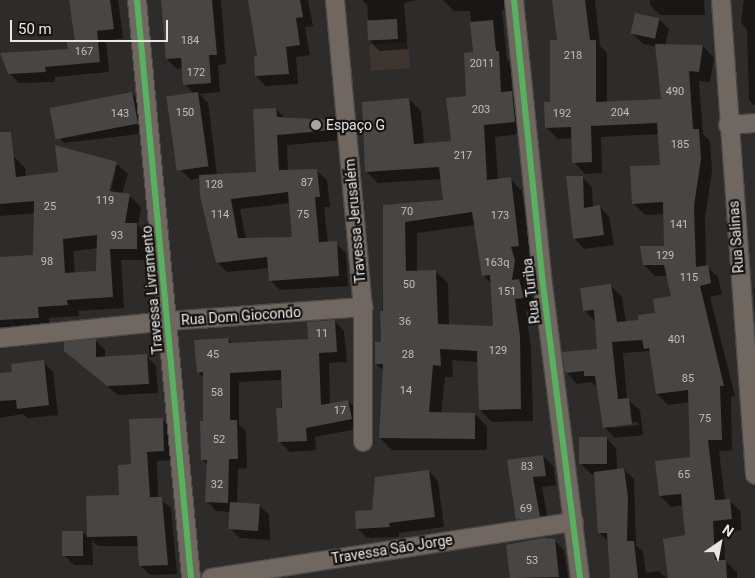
<!DOCTYPE html>
<meta charset="utf-8">
<style>
body{margin:0}
#map{position:relative;width:755px;height:578px;overflow:hidden;background:#2e2c2a;font-family:Roboto,sans-serif}
div>[style]{position:absolute}
[style*='--x']{left:calc(var(--x)*1px);top:calc(var(--y)*1px);width:calc(var(--w)*1px);rotate:calc(var(--a)*1deg)}
.built>*{inset:0;background:#3e3531;transform-origin:0 0}
.shadow>*{inset:0;background:#0007}
.building>*{inset:0;background:#484645;transform-origin:0 0}
.roads{filter:drop-shadow(1px 0 #4b4a49) drop-shadow(-1px 0 #4b4a49) drop-shadow(0 1px #4b4a49) drop-shadow(0 -1px #4b4a49)}
.minor>*{height:18px;margin:-9px;padding:0 9px;transform-origin:9px;border-radius:9px;background:#716761}
.cycleway>*{height:6px;margin:-3px;padding:0 3px;transform-origin:3px;border-radius:3px;background:#56b35d}
.dots>*{width:14px;height:14px;translate:-50% -50%;box-sizing:border-box;border:2px solid #161413;border-radius:50%}
span{translate:-50% -50%;white-space:nowrap;text-align:center;line-height:1.15;-webkit-text-stroke:4.5px #161413;paint-order:stroke}
.number-label{font-size:11px;color:#c1bfbe}
.number-label span{-webkit-text-stroke-width:0}
.poi-label{font-size:14px;color:#e9e7e6}
.left{translate:0 -50%;text-align:left}
.street-label{font-size:14px;color:#e9e7e6}
.north{position:absolute;left:695px;top:518px;width:50px;height:50px;-webkit-text-stroke:4px #161413;paint-order:stroke;rotate:33deg;font-size:14px;font-weight:700;line-height:20px;text-align:center;color:#e9e7e6}
.north::after{content:'';display:block;margin:auto;width:18px;height:22px;background:#e9e7e6;clip-path:polygon(50% 0,100% 100%,50% 72%,0 100%)}
.scale{position:absolute;left:10px;top:20px;width:158px;height:22px;box-sizing:border-box;border:2px solid #e9e7e6;border-top:0;padding-left:6px;font-size:15px;line-height:18px;white-space:nowrap;color:#e9e7e6;-webkit-text-stroke:4px #161413;paint-order:stroke}
</style>
<div id="map">
<div class="built">
<i style="left:408px;top:42px;width:26px;height:39px;rotate:86deg"></i>
</div>
<div class="shadow">
<i style="clip-path:polygon(69px 0,118px 0,123px 38px,106px 41px,109px 72px,55px 77px,55px 82px,19px 83px,9px 73px,69px 50px,77px 43px)"></i>
<i style="clip-path:polygon(evenodd,162px 0,221px 0,226px 64px,218px 65px,220px 92px,199px 94px,208px 103px,217px 175px,257px 173px,276px 109px,286px 119px,333px 122px,343px 132px,343px 140px,287px 145px,288px 171px,316px 170px,327px 180px,330px 207px,324px 207px,328px 243px,336px 243px,346px 253px,348px 286px,280px 290px,270px 280px,269px 268px,227px 272px,217px 262px,200px 178px,191px 180px,181px 170px,194px 94px,185px 84px,183px 68px,177px 69px,167px 59px,162px 0,290px 203px,293px 239px,246px 239px,240px 209px,290px 203px)"></i>
<i style="clip-path:polygon(249px 0,308px 0,313px 26px,305px 27px,310px 55px,296px 57px,298px 84px,266px 86px,256px 76px,255px 57px,259px 57px)"></i>
<i style="clip-path:polygon(362px 0,416px 0,404px 3px,408px 49px,379px 51px,370px 41px,367px 5px)"></i>
<i style="clip-path:polygon(evenodd,443px 0,510px 0,511px 9px,502px 10px,507px 60px,511px 64px,512px 93px,523px 104px,527px 133px,495px 137px,498px 180px,510px 179px,522px 191px,531px 258px,523px 259px,526px 273px,524px 286px,531px 292px,535px 310px,526px 311px,531px 349px,533px 421px,492px 422px,480px 410px,479px 362px,452px 360px,453px 377px,445px 377px,441px 414px,475px 414px,487px 426px,487px 450px,392px 450px,380px 438px,384px 371px,376px 364px,382px 344px,384px 206px,444px 201px,442px 179px,378px 183px,366px 171px,409px 99px,421px 111px,424px 144px,452px 142px,468px 97px,475px 53px,470px 11px,454px 11px,443px 0,475px 225px,483px 275px,492px 284px,495px 328px,449px 326px,448px 283px,436px 272px,417px 272px,417px 233px,475px 225px)"></i>
<i style="clip-path:polygon(evenodd,554px 0,595px 0,600px 46px,607px 53px,607px 103px,663px 100px,657px 47px,643px 44px,633px 34px,636px 14px,659px 19px,669px 29px,665px 46px,703px 46px,714px 58px,710px 82px,699px 81px,703px 134px,710px 141px,712px 171px,705px 218px,706px 266px,718px 277px,722px 294px,710px 297px,735px 396px,731px 397px,732px 450px,719px 451px,725px 500px,729px 500px,740px 511px,742px 530px,724px 532px,725px 561px,737px 572px,737px 578px,669px 578px,686px 536px,683px 505px,671px 507px,660px 495px,691px 458px,690px 402px,668px 405px,657px 394px,651px 354px,648px 351px,623px 353px,627px 399px,640px 410px,643px 435px,615px 438px,604px 427px,598px 387px,591px 382px,577px 384px,566px 372px,598px 350px,595px 321px,584px 310px,611px 286px,622px 297px,626px 323px,657px 315px,672px 297px,668px 276px,655px 276px,644px 265px,665px 247px,664px 214px,645px 215px,633px 203px,661px 166px,659px 134px,601px 137px,602px 173px,585px 174px,574px 162px,573px 138px,558px 139px,547px 128px,559px 41px,554px 0,638px 422px,639px 425px,612px 428px,612px 425px,638px 422px)"></i>
<i style="clip-path:polygon(650px 0,704px 0,705px 15px,660px 15px,650px 5px)"></i>
<i style="clip-path:polygon(744px 0,755px 0,755px 106px,749px 100px,747px 29px,741px 23px)"></i>
<i style="clip-path:polygon(132px 94px,142px 104px,147px 133px,64px 143px,54px 133px)"></i>
<i style="clip-path:polygon(evenodd,14px 157px,25px 168px,26px 177px,116px 163px,128px 174px,122px 194px,129px 195px,141px 207px,138px 225px,148px 236px,148px 260px,121px 260px,124px 308px,78px 311px,79px 316px,49px 318px,50px 329px,0 332px,0 258px,34px 256px,35px 213px,0 216px,0 158px,14px 157px,114px 169px,116px 169px,109px 198px,106px 197px,114px 169px,14px 157px,98px 248px,97px 273px,75px 274px,73px 251px,98px 248px)"></i>
<i style="clip-path:polygon(568px 177px,582px 177px,592px 187px,593px 208px,600px 207px,609px 217px,614px 245px,584px 249px,575px 239px)"></i>
<i style="clip-path:polygon(754px 288px,755px 288px,755px 309px)"></i>
<i style="clip-path:polygon(335px 321px,344px 331px,347px 362px,329px 363px,330px 404px,348px 401px,358px 411px,361px 428px,315px 437px,316px 450px,290px 452px,280px 442px,282px 380px,239px 382px,239px 425px,246px 431px,247px 468px,238px 469px,237px 504px,259px 505px,269px 515px,270px 540px,240px 538px,230px 528px,230px 512px,216px 511px,207px 501px,208px 465px,202px 459px,204px 378px,198px 372px,228px 339px,233px 344px,310px 340px)"></i>
<i style="clip-path:polygon(95px 340px,105px 350px,105px 358px,146px 356px,156px 366px,158px 393px,118px 395px,65px 351px)"></i>
<i style="clip-path:polygon(43px 362px,53px 372px,58px 415px,28px 418px,23px 414px,0 418px,0 375px,14px 374px)"></i>
<i style="clip-path:polygon(162px 419px,172px 429px,173px 460px,157px 461px,158px 498px,171px 508px,177px 574px,150px 575px,140px 565px,139px 546px,98px 546px,92px 541px,93px 565px,74px 565px,64px 555px,83px 532px,88px 538px,87px 497px,120px 496px,132px 466px)"></i>
<i style="clip-path:polygon(606px 438px,616px 448px,617px 470px,624px 469px,634px 479px,636px 545px,643px 552px,646px 573px,659px 571px,666px 578px,611px 578px,609px 542px,600px 533px,596px 474px,591px 474px,581px 464px)"></i>
<i style="clip-path:polygon(543px 456px,553px 466px,556px 485px,542px 487px,549px 526px,527px 529px,518px 520px,509px 461px)"></i>
<i style="clip-path:polygon(429px 471px,438px 481px,444px 527px,399px 533px,399px 537px,367px 538px,357px 528px,373px 511px)"></i>
<i style="clip-path:polygon(554px 540px,564px 550px,568px 578px,511px 578px,507px 546px)"></i>
</div>
<div class="building">
<i style="clip-path:polygon(69px 0,110px 0,114px 29px,97px 31px,100px 62px,45px 67px,46px 72px,8px 74px,0 53px,68px 49px,67px 42px,75px 42px)"></i>
<i style="clip-path:polygon(161px 0,212px 0,217px 55px,209px 55px,211px 83px,183px 85px,181px 58px,166px 59px)"></i>
<i style="clip-path:polygon(248px 0,300px 0,303px 17px,296px 18px,300px 45px,286px 47px,289px 74px,255px 76px,254px 56px,257px 56px)"></i>
<i style="clip-path:polygon(552px 0,585px 0,590px 40px,596px 40px,596px 102px,661px 99px,655px 44px,703px 45px,699px 72px,689px 71px,693px 129px,699px 129px,701px 159px,694px 206px,696px 267px,708px 265px,711px 283px,700px 286px,724px 386px,720px 386px,722px 440px,708px 440px,715px 500px,730px 499px,732px 519px,713px 521px,715px 560px,726px 560px,727px 578px,668px 578px,663px 539px,685px 535px,681px 494px,659px 496px,655px 461px,690px 457px,688px 390px,656px 394px,649px 348px,644px 349px,642px 340px,612px 342px,618px 399px,629px 398px,632px 424px,603px 428px,595px 376px,584px 376px,584px 371px,565px 373px,562px 352px,597px 349px,594px 310px,583px 311px,580px 288px,611px 284px,617px 322px,638px 320px,638px 315px,655px 313px,653px 299px,671px 296px,664px 265px,643px 265px,640px 246px,664px 246px,663px 202px,632px 204px,630px 166px,660px 165px,657px 123px,591px 126px,592px 162px,572px 163px,571px 127px,545px 128px,544px 102px,550px 102px,550px 40px,557px 40px)"></i>
<i style="left:635px;top:13px;width:25px;height:21px;rotate:12deg"></i>
<i style="left:397px;top:19px;width:20px;height:30px;rotate:87deg"></i>
<i style="clip-path:polygon(evenodd,493px 20px,496px 51px,499px 51px,501px 92px,512px 91px,515px 122px,484px 125px,487px 180px,511px 177px,519px 246px,511px 247px,515px 260px,512px 280px,519px 279px,524px 298px,515px 299px,520px 336px,521px 409px,479px 410px,477px 351px,440px 349px,441px 366px,433px 365px,429px 412px,475px 413px,475px 439px,379px 438px,383px 364px,375px 364px,375px 342px,381px 342px,380px 311px,383px 311px,383px 205px,443px 200px,439px 167px,365px 172px,362px 102px,409px 98px,414px 144px,451px 141px,446px 98px,466px 96px,464px 53px,473px 52px,470px 22px,493px 20px,472px 212px,482px 276px,490px 275px,493px 326px,438px 324px,436px 270px,406px 271px,405px 222px,472px 212px)"></i>
<i style="left:132px;top:92px;width:32px;height:84px;rotate:79deg"></i>
<i style="left:198px;top:92px;width:75px;height:32px;rotate:82deg"></i>
<i style="clip-path:polygon(evenodd,276px 108px,277px 117px,333px 120px,333px 130px,277px 135px,279px 170px,317px 169px,320px 197px,315px 197px,319px 242px,337px 241px,339px 276px,269px 281px,267px 257px,216px 263px,200px 196px,199px 175px,256px 172px,253px 109px,276px 108px,288px 192px,292px 237px,238px 238px,231px 199px,288px 192px)"></i>
<i style="clip-path:polygon(evenodd,0 132px,11px 132px,16px 177px,58px 172px,55px 145px,117px 162px,109px 191px,130px 194px,125px 223px,137px 223px,137px 249px,110px 249px,113px 297px,67px 300px,68px 305px,38px 307px,39px 318px,0 320px,0 257px,33px 255px,34px 201px,0 204px,0 132px,97px 235px,96px 271px,65px 273px,63px 239px,97px 235px)"></i>
<i style="clip-path:polygon(566px 176px,583px 176px,584px 208px,600px 205px,604px 235px,573px 239px)"></i>
<i style="clip-path:polygon(335px 320px,337px 352px,319px 353px,321px 405px,348px 400px,352px 419px,306px 428px,307px 441px,278px 442px,276px 408px,282px 408px,281px 370px,230px 373px,230px 420px,237px 420px,238px 459px,229px 459px,228px 503px,205px 502px,207px 460px,201px 460px,200px 421px,203px 421px,203px 372px,197px 373px,194px 340px,228px 338px,229px 343px,308px 339px,307px 322px)"></i>
<i style="clip-path:polygon(96px 339px,96px 357px,147px 354px,149px 384px,107px 386px,64px 351px,64px 342px)"></i>
<i style="clip-path:polygon(44px 360px,49px 405px,17px 409px,16px 400px,0 401px,0 373px,12px 372px,11px 364px)"></i>
<i style="clip-path:polygon(163px 418px,164px 451px,147px 452px,150px 497px,162px 497px,168px 565px,139px 566px,137px 536px,87px 537px,86px 496px,119px 495px,118px 465px,131px 464px,129px 419px)"></i>
<i style="left:607px;top:437px;width:27px;height:28px;rotate:90deg"></i>
<i style="clip-path:polygon(543px 455px,546px 476px,533px 477px,540px 517px,516px 520px,507px 460px)"></i>
<i style="clip-path:polygon(624px 468px,628px 497px,627px 541px,634px 541px,638px 578px,610px 578px,607px 533px,598px 533px,594px 472px)"></i>
<i style="clip-path:polygon(429px 470px,435px 517px,389px 523px,390px 527px,356px 529px,355px 511px,372px 510px,375px 477px)"></i>
<i style="left:230px;top:502px;width:30px;height:27px;rotate:4deg"></i>
<i style="left:62px;top:531px;width:21px;height:25px"></i>
<i style="clip-path:polygon(543px 538px,555px 539px,559px 577px,510px 578px,506px 545px)"></i>
</div>
<div class="roads">
<div class="minor">
<i style="--x:137;--y:0;--w:581;--a:84.66"></i>
<i style="--x:335;--y:0;--w:308;--a:84.8"></i>
<i style="--x:363;--y:307;--w:135;--a:90"></i>
<i style="--x:514;--y:0;--w:286;--a:84.2"></i>
<i style="--x:543;--y:285;--w:295;--a:82.8"></i>
<i style="--x:721;--y:0;--w:476;--a:85.9"></i>
<i style="--x:728;--y:125;--w:27;--a:-4"></i>
<i style="--x:0;--y:338;--w:169;--a:-5.8"></i>
<i style="--x:168;--y:321;--w:196;--a:-4.1"></i>
<i style="--x:211;--y:578;--w:367;--a:-8.8"></i>
</div>
</div>
<div class="cycleway">
<i style="--x:137;--y:0;--w:581;--a:84.66"></i>
<i style="--x:514;--y:0;--w:286;--a:84.2"></i>
<i style="--x:543;--y:285;--w:295;--a:82.8"></i>
</div>
<div class="dots">
<i style="left:316px;top:125px;background:#a8a6a4"></i>
</div>
<div class="number-label">
<span style="left:190px;top:41px">184</span>
<span style="left:84px;top:52px">167</span>
<span style="left:573px;top:56px">218</span>
<span style="left:482px;top:64px">2011</span>
<span style="left:196px;top:73px">172</span>
<span style="left:675px;top:92px">490</span>
<span style="left:481px;top:110px">203</span>
<span style="left:185px;top:113px">150</span>
<span style="left:620px;top:113px">204</span>
<span style="left:120px;top:114px">143</span>
<span style="left:562px;top:114px">192</span>
<span style="left:680px;top:145px">185</span>
<span style="left:463px;top:156px">217</span>
<span style="left:307px;top:183px">87</span>
<span style="left:214px;top:185px">128</span>
<span style="left:105px;top:201px">119</span>
<span style="left:50px;top:207px">25</span>
<span style="left:407px;top:212px">70</span>
<span style="left:220px;top:215px">114</span>
<span style="left:303px;top:215px">75</span>
<span style="left:500px;top:216px">173</span>
<span style="left:679px;top:225px">141</span>
<span style="left:117px;top:236px">93</span>
<span style="left:665px;top:256px">129</span>
<span style="left:47px;top:262px">98</span>
<span style="left:497px;top:263px">163q</span>
<span style="left:689px;top:278px">115</span>
<span style="left:409px;top:285px">50</span>
<span style="left:507px;top:292px">151</span>
<span style="left:405px;top:322px">36</span>
<span style="left:322px;top:334px">11</span>
<span style="left:677px;top:340px">401</span>
<span style="left:498px;top:351px">129</span>
<span style="left:213px;top:355px">45</span>
<span style="left:408px;top:355px">28</span>
<span style="left:688px;top:379px">85</span>
<span style="left:406px;top:391px">14</span>
<span style="left:217px;top:393px">58</span>
<span style="left:340px;top:411px">17</span>
<span style="left:705px;top:419px">75</span>
<span style="left:219px;top:440px">52</span>
<span style="left:527px;top:467px">83</span>
<span style="left:684px;top:475px">65</span>
<span style="left:217px;top:485px">32</span>
<span style="left:526px;top:509px">69</span>
<span style="left:532px;top:561px">53</span>
</div>
<div class="poi-label">
<span class="left" style="left:326px;top:125px">Espaço G</span>
</div>
<div class="street-label">
<span style="left:355px;top:221px;rotate:-95deg">Travessa Jerusalém</span>
<span style="left:736px;top:237px;rotate:-94deg">Rua Salinas</span>
<span style="left:152px;top:290px;rotate:-95deg">Travessa Livramento</span>
<span style="left:531px;top:291px;rotate:-97deg">Rua Turiba</span>
<span style="left:241px;top:316px;rotate:-4deg">Rua Dom Giocondo</span>
<span style="left:392px;top:549px;rotate:-9deg">Travessa São Jorge</span>
</div>
<div class="north">N</div>
<div class="scale">50 m</div>
</div>
